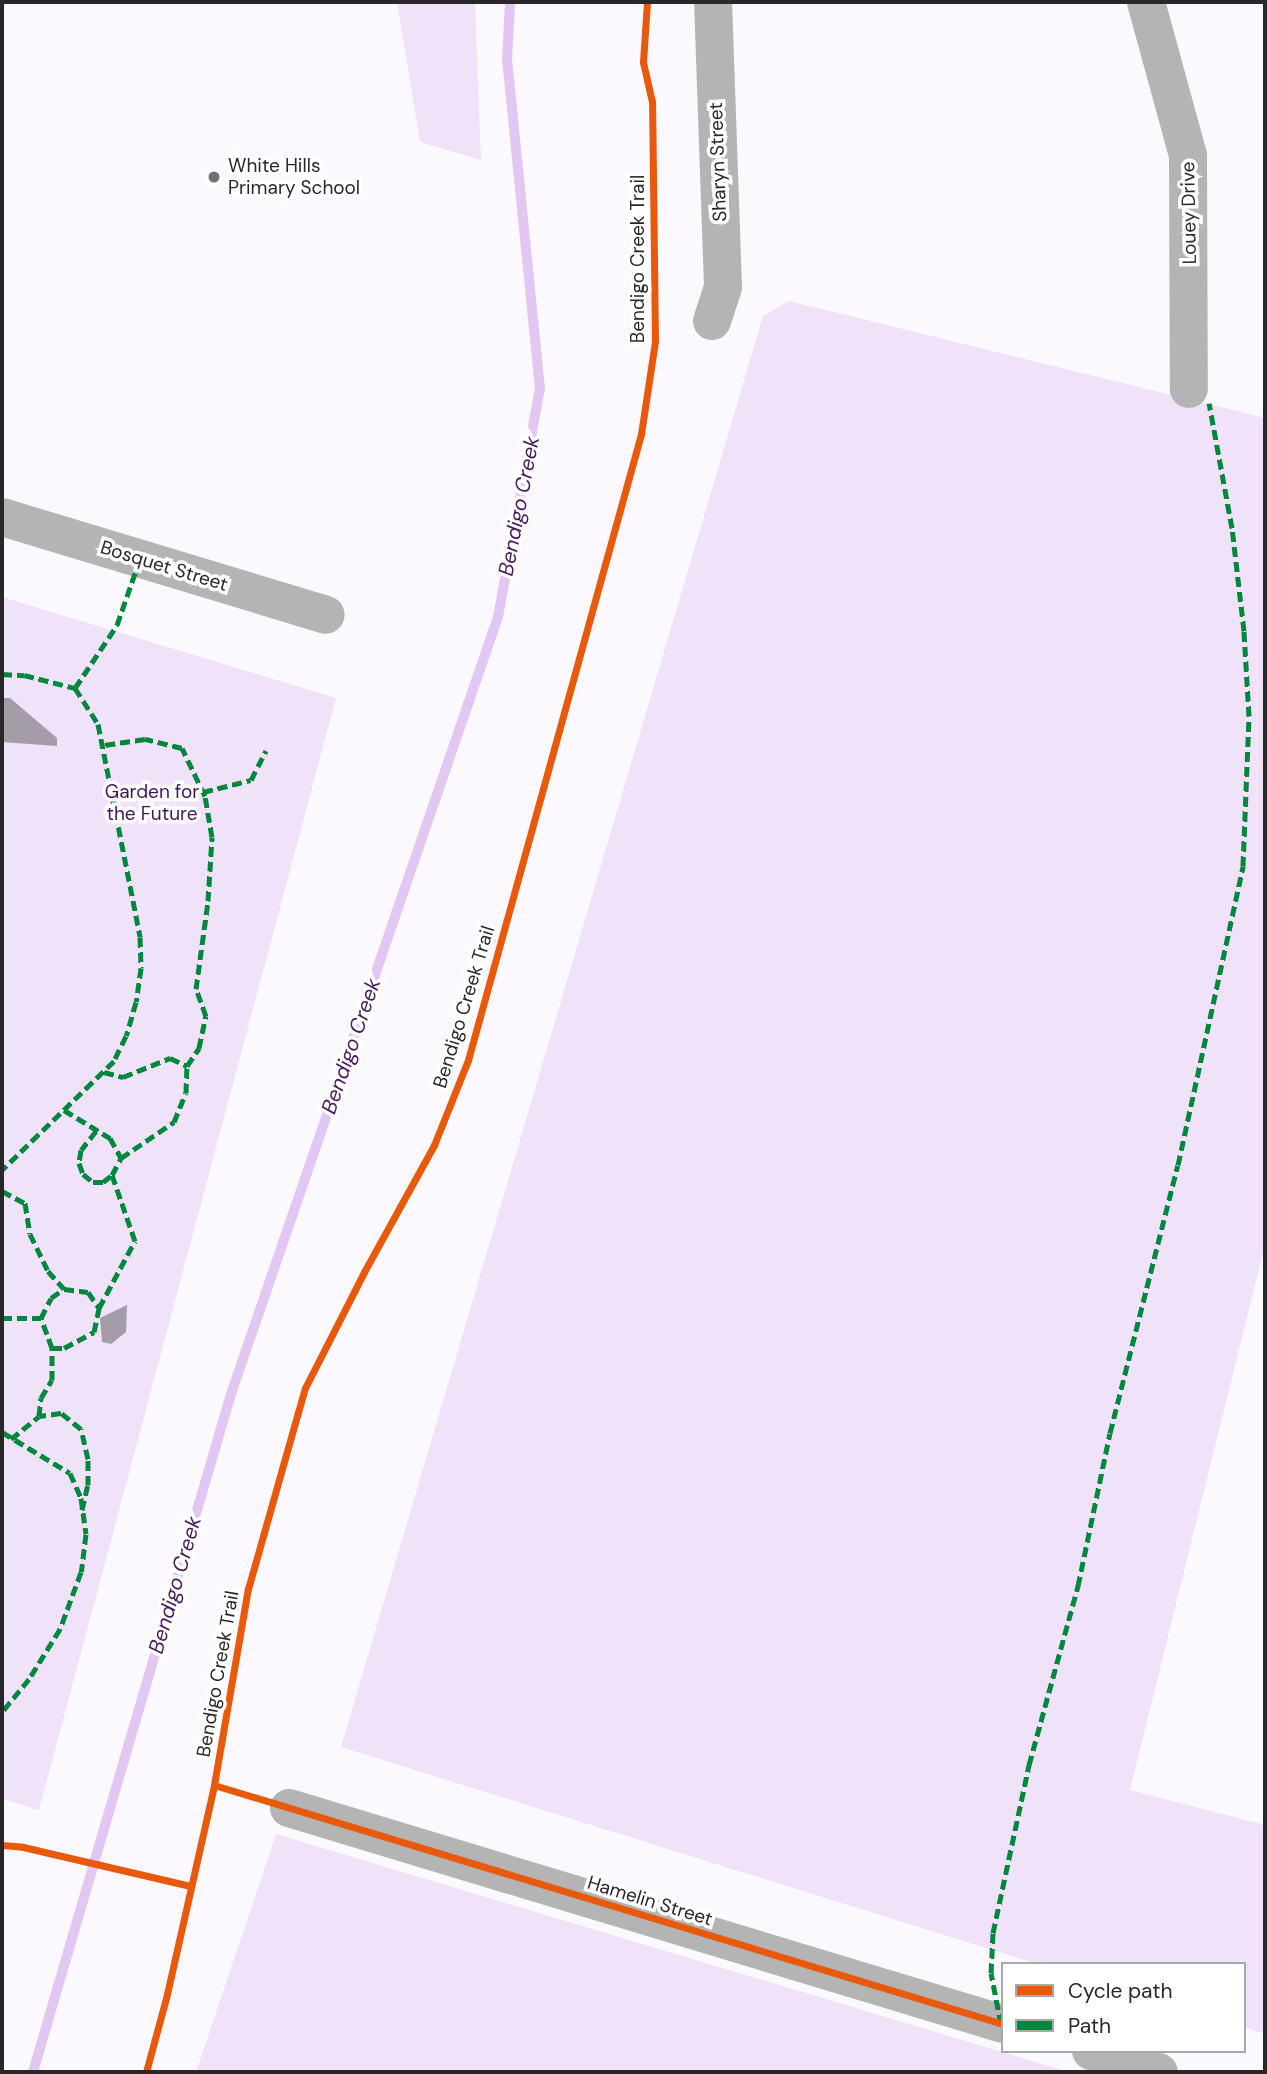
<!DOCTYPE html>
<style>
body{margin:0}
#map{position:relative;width:1267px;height:2074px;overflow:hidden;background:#fbf9fd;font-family:"DM Sans",sans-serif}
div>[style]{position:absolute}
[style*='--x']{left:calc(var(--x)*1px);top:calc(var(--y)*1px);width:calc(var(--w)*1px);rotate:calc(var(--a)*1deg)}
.green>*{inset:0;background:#efe2f9}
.stream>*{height:10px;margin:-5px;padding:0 5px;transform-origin:5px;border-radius:5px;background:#e2c7f2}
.building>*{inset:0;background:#a49da9}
.minor>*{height:38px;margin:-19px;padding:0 19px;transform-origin:19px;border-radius:19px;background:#b4b4b5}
.quiet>*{height:5px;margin-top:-2.5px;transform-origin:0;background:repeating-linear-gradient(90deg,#00873e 0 10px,transparent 0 15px)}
.cycleway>*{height:7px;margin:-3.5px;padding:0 3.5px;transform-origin:3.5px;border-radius:3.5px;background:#e8590c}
.dots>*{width:19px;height:19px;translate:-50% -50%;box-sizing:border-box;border:4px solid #fff;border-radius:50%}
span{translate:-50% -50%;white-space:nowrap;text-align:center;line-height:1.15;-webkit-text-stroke:7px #fff;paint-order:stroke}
.street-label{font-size:19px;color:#29272a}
.poi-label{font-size:19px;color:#29272a}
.left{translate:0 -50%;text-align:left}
.park-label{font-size:19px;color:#421459}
.water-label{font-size:21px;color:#46185d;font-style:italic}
.frame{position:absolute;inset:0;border:4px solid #29272a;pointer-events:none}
.legend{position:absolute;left:1001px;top:1962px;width:245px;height:91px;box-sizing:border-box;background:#fff;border:2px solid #a9a9aa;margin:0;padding:9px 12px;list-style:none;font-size:21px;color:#29272a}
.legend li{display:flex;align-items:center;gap:14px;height:35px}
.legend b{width:35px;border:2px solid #a9a9aa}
</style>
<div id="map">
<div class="green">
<i style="clip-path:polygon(397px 2px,475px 2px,481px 160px,420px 142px)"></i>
<i style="clip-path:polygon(789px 301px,1265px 418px,1265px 1244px,1130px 1790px,1265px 1825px,1265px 2034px,1244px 2027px,1244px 1964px,1037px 1964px,341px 1747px,763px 316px)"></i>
<i style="clip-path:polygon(2px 597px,336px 698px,39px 1810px,2px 1799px)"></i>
<i style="clip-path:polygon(276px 1834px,1069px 2072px,196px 2072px)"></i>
</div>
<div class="stream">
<i style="--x:33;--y:2072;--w:706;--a:-73.72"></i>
<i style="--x:231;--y:1394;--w:822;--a:-71.04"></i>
<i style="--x:498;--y:617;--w:232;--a:-79.6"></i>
<i style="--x:540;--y:389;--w:331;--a:-95.7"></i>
<i style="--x:507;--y:60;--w:58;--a:-87"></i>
</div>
<div class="building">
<i style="clip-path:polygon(2px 698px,10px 698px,57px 738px,57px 746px,2px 742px)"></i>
<i style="clip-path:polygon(127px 1305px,126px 1332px,111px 1344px,102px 1342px,100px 1318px)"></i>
</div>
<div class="minor">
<i style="--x:1146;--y:2;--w:160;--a:74.7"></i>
<i style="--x:1188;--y:156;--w:233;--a:89.8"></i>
<i style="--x:712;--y:321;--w:36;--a:-72"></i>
<i style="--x:723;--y:287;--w:285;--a:-92"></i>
<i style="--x:2;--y:517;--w:338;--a:16.8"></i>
<i style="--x:289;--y:1808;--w:746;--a:16.83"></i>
<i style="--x:1091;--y:2051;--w:71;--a:17.2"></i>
</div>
<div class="quiet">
<i style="--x:2;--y:674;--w:22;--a:3"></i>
<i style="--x:24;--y:675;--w:53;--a:14.3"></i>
<i style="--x:75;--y:688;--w:43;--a:57.4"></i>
<i style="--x:98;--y:724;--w:217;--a:78.8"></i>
<i style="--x:140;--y:937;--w:31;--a:88"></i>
<i style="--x:141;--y:968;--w:34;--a:98"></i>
<i style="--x:136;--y:1002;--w:35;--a:106"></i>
<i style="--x:126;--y:1036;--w:28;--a:116"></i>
<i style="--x:114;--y:1061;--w:156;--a:135.8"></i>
<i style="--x:75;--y:688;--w:76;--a:-56.3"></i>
<i style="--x:117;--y:625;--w:70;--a:-70.8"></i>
<i style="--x:203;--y:792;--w:49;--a:-14"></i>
<i style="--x:251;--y:780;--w:33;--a:-63"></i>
<i style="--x:104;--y:1072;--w:20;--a:15"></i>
<i style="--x:123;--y:1077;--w:51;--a:-22"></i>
<i style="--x:170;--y:1058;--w:19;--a:25"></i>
<i style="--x:64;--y:1110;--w:54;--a:31.3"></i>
<i style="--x:110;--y:1138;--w:23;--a:61"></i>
<i style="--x:96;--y:1131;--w:24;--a:128"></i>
<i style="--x:81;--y:1150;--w:13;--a:99"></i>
<i style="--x:79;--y:1163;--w:12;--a:70"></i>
<i style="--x:83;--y:1174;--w:13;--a:39"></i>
<i style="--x:93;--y:1182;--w:10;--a:0"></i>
<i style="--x:103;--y:1182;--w:11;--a:-38"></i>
<i style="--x:2;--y:1191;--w:26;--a:28"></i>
<i style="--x:25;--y:1203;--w:31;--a:81"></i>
<i style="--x:30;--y:1234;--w:41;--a:64.1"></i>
<i style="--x:48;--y:1271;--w:24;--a:48"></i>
<i style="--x:64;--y:1289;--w:24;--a:7"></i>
<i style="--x:88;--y:1292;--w:19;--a:55"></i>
<i style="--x:2;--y:1318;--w:39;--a:0"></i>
<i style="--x:52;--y:1348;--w:32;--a:-110"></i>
<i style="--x:41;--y:1318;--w:22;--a:-63"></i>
<i style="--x:51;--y:1298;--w:16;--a:-35"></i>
<i style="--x:2;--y:1432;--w:79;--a:31.1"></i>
<i style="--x:70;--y:1473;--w:27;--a:66"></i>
<i style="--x:81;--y:1498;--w:36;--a:82"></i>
<i style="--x:86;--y:1534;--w:38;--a:97"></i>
<i style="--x:81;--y:1572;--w:61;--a:110.2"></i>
<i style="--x:60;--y:1629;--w:59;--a:121.8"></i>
<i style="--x:29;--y:1679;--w:43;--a:129.3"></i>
<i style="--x:11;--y:1439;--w:36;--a:-39"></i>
<i style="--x:82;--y:1510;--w:26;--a:-77"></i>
<i style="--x:88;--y:1485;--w:26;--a:-90"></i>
<i style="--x:88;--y:1459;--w:31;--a:-103"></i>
<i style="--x:81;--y:1429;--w:26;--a:-141"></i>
<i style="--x:61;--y:1413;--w:22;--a:172"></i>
<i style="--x:39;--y:1416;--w:18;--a:-84"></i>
<i style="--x:41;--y:1398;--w:21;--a:-59"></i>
<i style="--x:52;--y:1380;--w:32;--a:-90"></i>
<i style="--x:52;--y:1348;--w:12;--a:0"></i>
<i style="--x:64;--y:1348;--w:34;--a:-28"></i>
<i style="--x:94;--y:1332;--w:25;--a:-78"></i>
<i style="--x:99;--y:1308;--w:76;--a:-61.8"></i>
<i style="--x:135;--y:1241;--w:70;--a:-109.2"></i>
<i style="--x:112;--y:1175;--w:19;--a:-62"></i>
<i style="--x:121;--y:1158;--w:64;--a:-34.2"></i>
<i style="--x:174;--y:1122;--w:31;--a:-68"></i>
<i style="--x:186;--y:1093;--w:27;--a:-88"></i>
<i style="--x:187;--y:1066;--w:22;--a:-56"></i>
<i style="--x:199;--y:1048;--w:33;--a:-78"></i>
<i style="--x:206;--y:1016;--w:29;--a:-110"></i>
<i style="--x:196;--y:989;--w:89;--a:-82.2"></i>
<i style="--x:208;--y:901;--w:64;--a:-86.4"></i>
<i style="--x:212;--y:837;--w:42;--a:-99.7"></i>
<i style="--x:205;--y:796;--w:53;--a:-115.6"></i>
<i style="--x:182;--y:748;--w:38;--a:-166"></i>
<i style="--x:145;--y:739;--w:41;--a:171.7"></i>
<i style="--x:1001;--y:2024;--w:52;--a:-101.1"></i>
<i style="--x:991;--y:1973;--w:40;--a:-87.1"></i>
<i style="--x:993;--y:1933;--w:172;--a:-77.9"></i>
<i style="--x:1029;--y:1765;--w:186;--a:-74.7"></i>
<i style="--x:1078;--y:1586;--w:156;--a:-78.2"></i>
<i style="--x:1110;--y:1433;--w:276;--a:-75.8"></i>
<i style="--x:1178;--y:1165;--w:306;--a:-77.7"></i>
<i style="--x:1243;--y:866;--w:150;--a:-87.7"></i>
<i style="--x:1249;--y:716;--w:85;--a:-93.4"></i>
<i style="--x:1244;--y:631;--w:104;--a:-96.6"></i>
<i style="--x:1232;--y:528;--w:127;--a:-100.4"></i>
</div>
<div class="cycleway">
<i style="--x:214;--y:1785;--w:824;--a:16.85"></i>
<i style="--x:2;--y:1845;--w:21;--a:5"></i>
<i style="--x:23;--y:1847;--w:172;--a:13.1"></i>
<i style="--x:146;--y:2072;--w:81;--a:-74.9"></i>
<i style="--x:167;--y:1994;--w:214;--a:-77.3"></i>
<i style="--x:214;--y:1785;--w:199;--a:-80.2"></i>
<i style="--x:248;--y:1589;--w:209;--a:-74.2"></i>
<i style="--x:305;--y:1388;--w:130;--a:-63"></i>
<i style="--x:364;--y:1272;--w:145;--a:-61.1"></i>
<i style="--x:434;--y:1145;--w:92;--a:-68.2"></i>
<i style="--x:468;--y:1060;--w:649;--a:-74.55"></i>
<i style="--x:641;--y:434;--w:94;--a:-81.4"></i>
<i style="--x:655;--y:341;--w:239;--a:-90.7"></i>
<i style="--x:652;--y:102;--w:41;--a:-102.7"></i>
<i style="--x:643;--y:62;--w:60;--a:-86.2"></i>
</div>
<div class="dots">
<i style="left:214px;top:177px;background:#727074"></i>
</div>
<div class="street-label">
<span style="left:718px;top:162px;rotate:-92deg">Sharyn Street</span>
<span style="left:1189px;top:213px;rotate:-91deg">Louey Drive</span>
<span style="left:638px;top:259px;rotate:-90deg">Bendigo Creek Trail</span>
<span style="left:164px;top:566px;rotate:17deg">Bosquet Street</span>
<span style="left:464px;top:1007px;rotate:-73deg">Bendigo Creek Trail</span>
<span style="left:218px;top:1674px;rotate:-80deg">Bendigo Creek Trail</span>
<span style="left:650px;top:1901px;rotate:17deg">Hamelin Street</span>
</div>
<div class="poi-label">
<span class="left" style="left:228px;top:177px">White Hills<br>Primary School</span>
</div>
<div class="park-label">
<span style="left:152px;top:803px">Garden for<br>the Future</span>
</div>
<div class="water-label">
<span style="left:519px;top:506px;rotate:-79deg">Bendigo Creek</span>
<span style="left:351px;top:1046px;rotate:-71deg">Bendigo Creek</span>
<span style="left:175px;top:1585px;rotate:-74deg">Bendigo Creek</span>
</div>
<div class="frame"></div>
<ul class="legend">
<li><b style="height:9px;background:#e8590c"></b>Cycle path</li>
<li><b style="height:9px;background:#00873e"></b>Path</li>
</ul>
</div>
